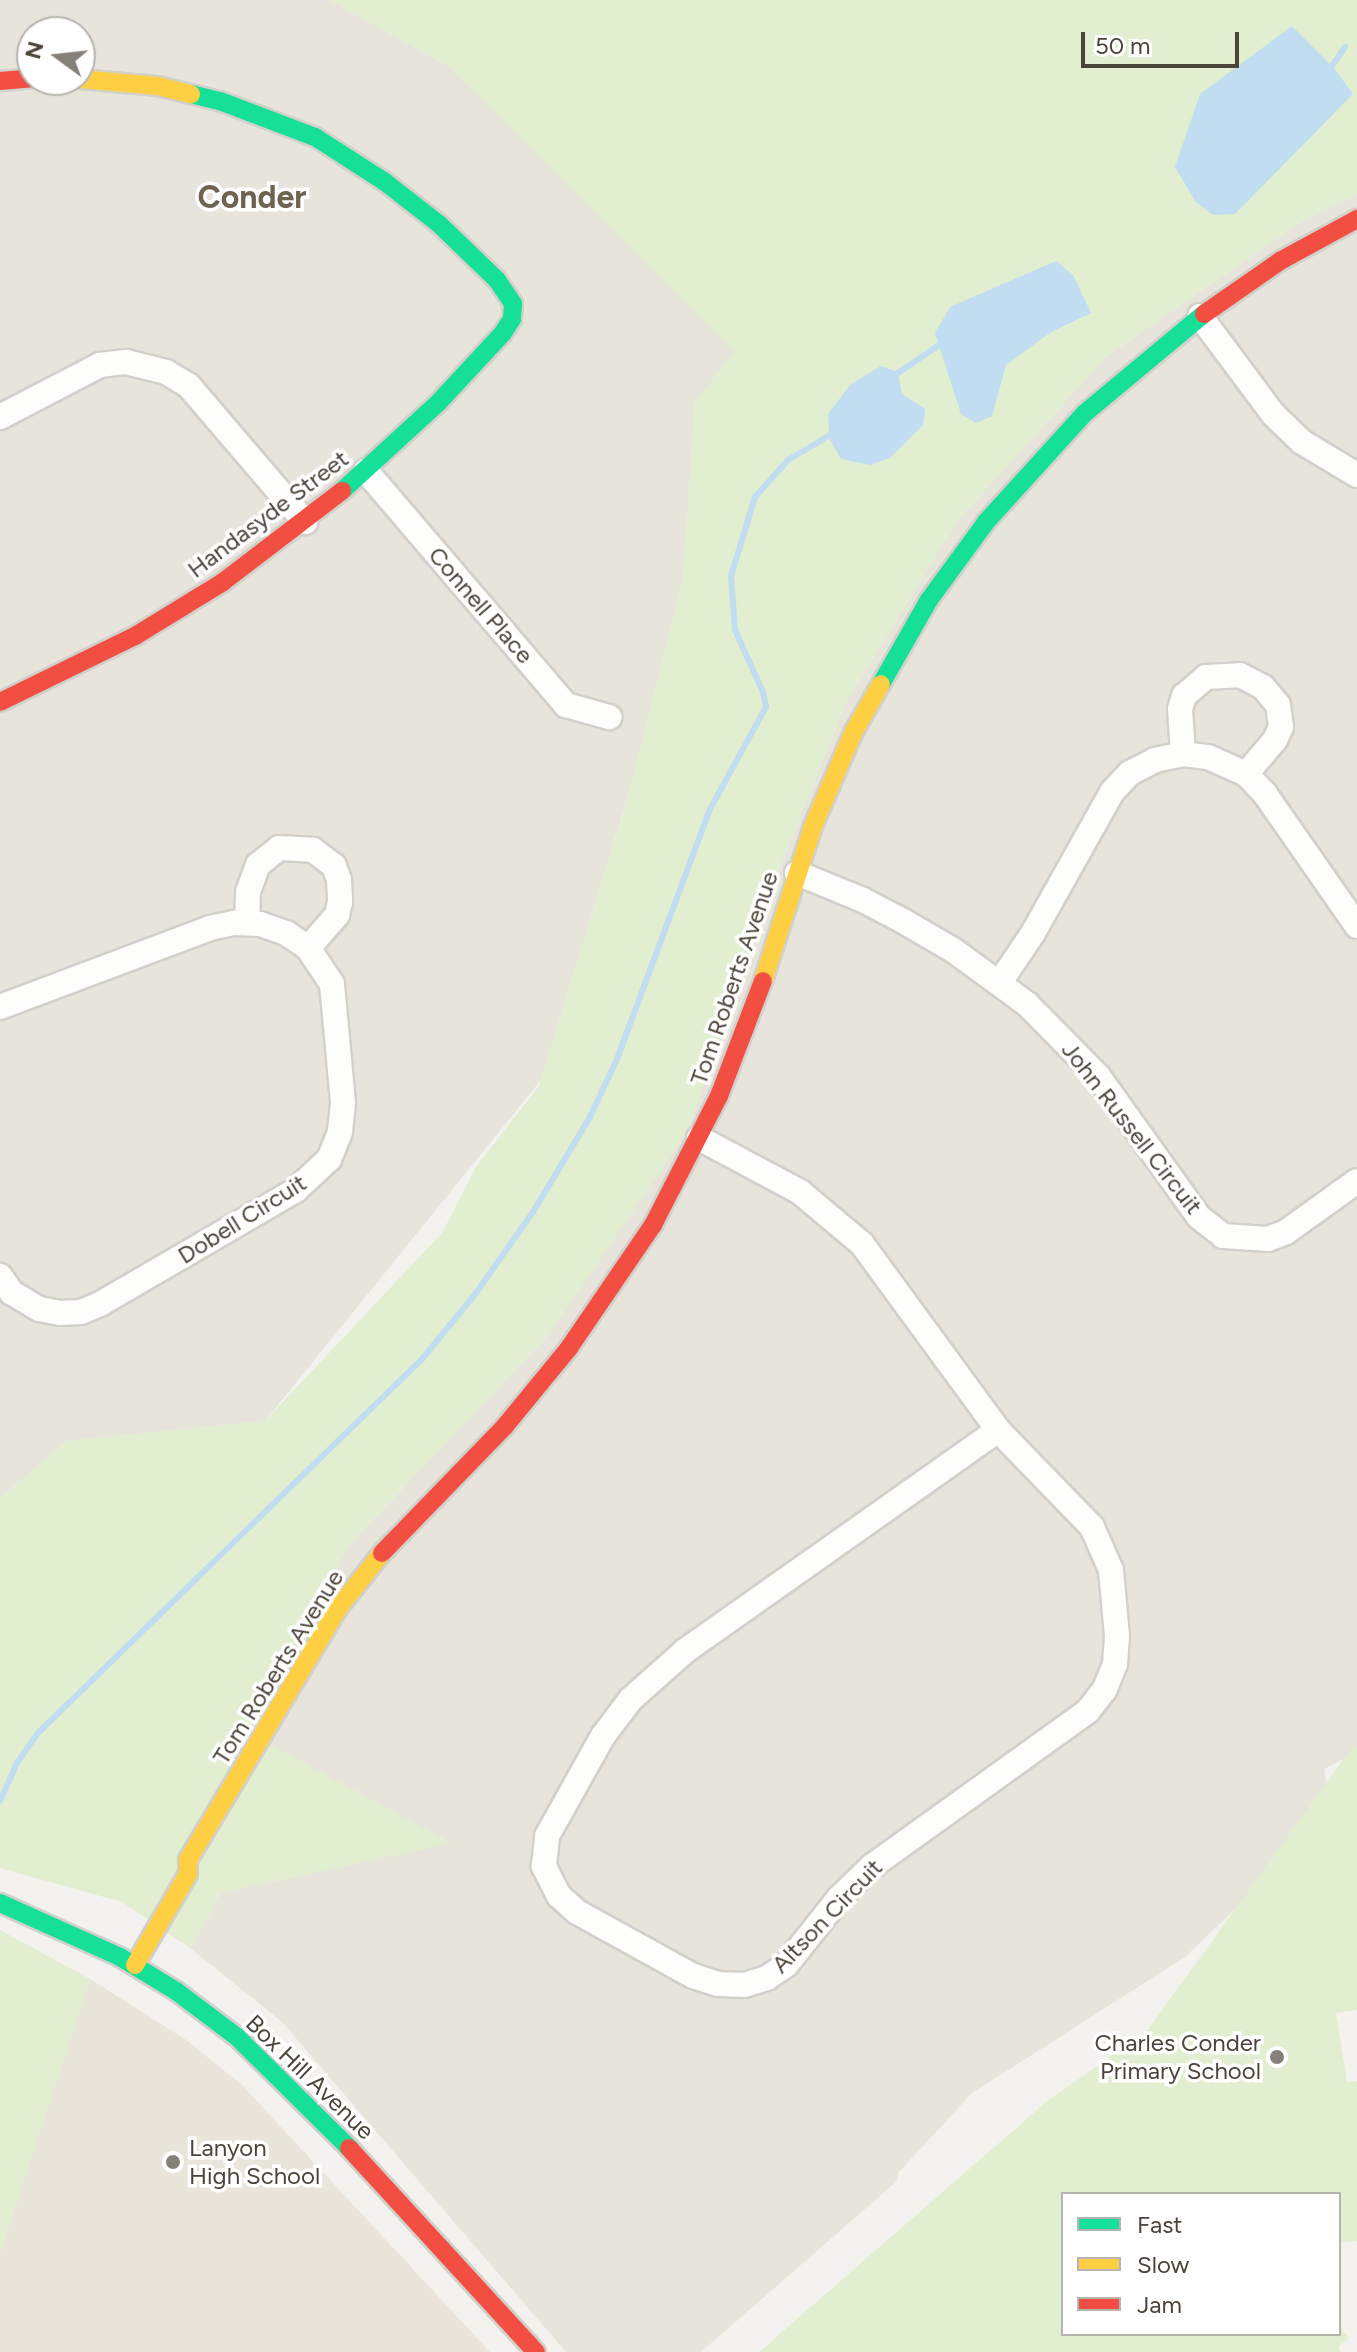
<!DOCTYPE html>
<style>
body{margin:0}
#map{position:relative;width:1357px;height:2352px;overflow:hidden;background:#f4f2ee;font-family:Figtree,sans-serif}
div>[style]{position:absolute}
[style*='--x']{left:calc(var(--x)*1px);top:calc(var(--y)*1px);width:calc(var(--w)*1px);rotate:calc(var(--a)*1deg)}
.residential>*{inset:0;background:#e7e4dc}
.education>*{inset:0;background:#eae5da}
.green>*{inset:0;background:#e1eecf}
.water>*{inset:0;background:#c0ddf1}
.stream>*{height:6px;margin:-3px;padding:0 3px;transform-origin:3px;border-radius:3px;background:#c0ddf1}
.roads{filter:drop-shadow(2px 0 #d2d0cb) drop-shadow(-2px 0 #d2d0cb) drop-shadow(0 2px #d2d0cb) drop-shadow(0 -2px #d2d0cb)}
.street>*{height:24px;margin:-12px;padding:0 12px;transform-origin:12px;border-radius:12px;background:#fdfdfc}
.fast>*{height:18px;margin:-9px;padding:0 9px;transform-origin:9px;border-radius:9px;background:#16e098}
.slow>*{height:18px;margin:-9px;padding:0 9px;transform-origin:9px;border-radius:9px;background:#ffcf43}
.jam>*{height:18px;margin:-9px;padding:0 9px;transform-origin:9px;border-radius:9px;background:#f24e42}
.dots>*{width:22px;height:22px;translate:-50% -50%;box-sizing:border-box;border:4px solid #fff;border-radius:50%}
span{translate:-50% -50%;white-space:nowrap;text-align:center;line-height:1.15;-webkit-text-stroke:7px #fff;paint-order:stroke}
.street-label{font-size:24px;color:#4b4439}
.poi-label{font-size:24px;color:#4b4439}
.right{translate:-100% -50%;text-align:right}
.left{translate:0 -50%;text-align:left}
.district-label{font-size:32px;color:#6e6250;font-weight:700}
.legend{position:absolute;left:1061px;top:2192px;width:280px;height:144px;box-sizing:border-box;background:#fff;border:2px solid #b7b4b0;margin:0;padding:10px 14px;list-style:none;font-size:24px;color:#4b4439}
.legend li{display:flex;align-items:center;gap:16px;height:40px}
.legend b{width:40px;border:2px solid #b7b4b0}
.north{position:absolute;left:16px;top:16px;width:80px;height:80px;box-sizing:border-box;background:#fff;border:2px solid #b7b4b0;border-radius:50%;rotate:285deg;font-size:22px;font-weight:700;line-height:32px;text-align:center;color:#4b4439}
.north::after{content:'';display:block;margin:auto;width:28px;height:36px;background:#868178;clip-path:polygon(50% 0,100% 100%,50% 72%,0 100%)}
.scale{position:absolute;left:1081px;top:32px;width:158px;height:36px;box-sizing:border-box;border:4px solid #4b4439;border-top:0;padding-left:10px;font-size:24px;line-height:28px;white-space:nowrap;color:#4b4439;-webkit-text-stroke:6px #fff;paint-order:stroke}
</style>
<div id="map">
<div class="residential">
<i style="clip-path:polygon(evenodd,0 0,330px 0,448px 66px,763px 371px,695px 402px,683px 579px,629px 793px,541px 1080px,265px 1421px,67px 1441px,0 1498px,0 0,32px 32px,80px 32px,80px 80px,32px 80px,32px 32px)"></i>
<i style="clip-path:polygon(1357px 194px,1357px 1752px,1324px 1769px,1332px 1816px,1185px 1957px,972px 2093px,898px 2173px,897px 2181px,701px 2352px,566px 2352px,282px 2022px,190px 1948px,221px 1893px,450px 1843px,246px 1732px,348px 1546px,550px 1333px,784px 857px,845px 704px,957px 521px,1107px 356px,1302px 221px)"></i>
</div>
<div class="education">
<i style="clip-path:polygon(90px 1979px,185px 2039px,242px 2085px,490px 2352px,0 2352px,0 2252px)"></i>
</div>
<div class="green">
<i style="clip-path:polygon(330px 0,1357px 0,1357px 194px,1302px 221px,1107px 356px,957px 521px,845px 704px,784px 857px,688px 1131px,550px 1333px,348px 1546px,247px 1732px,452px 1843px,221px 1893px,190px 1948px,122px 1902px,0 1868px,0 1498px,67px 1441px,265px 1421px,442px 1233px,476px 1167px,539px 1086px,627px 801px,683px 579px,695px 401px,734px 352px,448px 66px)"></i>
<i style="clip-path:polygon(1353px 1746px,1357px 1749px,1357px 2010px,1336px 2013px,1347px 2082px,1357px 2081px,1357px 2241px,1339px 2242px,1339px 2194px,1063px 2194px,1063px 2334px,1339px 2334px,1339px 2326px,1349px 2338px,1338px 2347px,1341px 2352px,759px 2352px,1046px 2102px,1147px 2031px)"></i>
<i style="clip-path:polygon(0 1930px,90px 1979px,0 2252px)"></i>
</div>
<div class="water">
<i style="clip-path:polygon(1292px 26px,1333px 67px,1353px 94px,1235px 214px,1213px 215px,1196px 202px,1175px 167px,1200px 94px)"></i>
<i style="clip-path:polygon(1056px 261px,1073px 275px,1091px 313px,1051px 332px,1006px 365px,992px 416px,976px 423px,961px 414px,935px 333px,950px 307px)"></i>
<i style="clip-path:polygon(881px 366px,898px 372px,902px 394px,925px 409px,923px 425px,890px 458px,870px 465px,841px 459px,829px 438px,828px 414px,851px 384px)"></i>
</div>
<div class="stream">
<i style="--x:1329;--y:70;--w:28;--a:-55"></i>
<i style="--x:892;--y:377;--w:64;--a:-34.2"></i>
<i style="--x:0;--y:1801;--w:42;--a:-65.9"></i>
<i style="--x:17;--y:1763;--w:38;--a:-55"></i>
<i style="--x:39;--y:1732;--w:536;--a:-44.24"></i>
<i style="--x:423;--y:1358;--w:84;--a:-50.8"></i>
<i style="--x:476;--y:1293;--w:99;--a:-54.9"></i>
<i style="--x:533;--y:1212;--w:111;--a:-59"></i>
<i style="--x:590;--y:1117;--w:64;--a:-65"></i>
<i style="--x:617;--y:1059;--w:265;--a:-69.6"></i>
<i style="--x:709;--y:811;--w:119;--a:-61.3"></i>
<i style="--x:766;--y:707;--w:15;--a:-101"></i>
<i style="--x:763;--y:692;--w:68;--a:-114.3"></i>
<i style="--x:735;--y:630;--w:54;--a:-94.2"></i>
<i style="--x:731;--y:576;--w:83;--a:-73.1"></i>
<i style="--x:755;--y:497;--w:50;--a:-48.3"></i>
<i style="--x:788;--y:460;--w:51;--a:-30.6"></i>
</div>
<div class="roads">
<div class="street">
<i style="--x:1200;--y:316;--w:122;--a:53.3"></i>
<i style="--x:1273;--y:414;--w:40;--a:44"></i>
<i style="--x:1302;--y:442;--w:64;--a:31"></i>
<i style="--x:0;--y:417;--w:113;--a:-27.5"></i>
<i style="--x:100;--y:365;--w:26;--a:-7"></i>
<i style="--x:126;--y:362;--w:41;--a:14"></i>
<i style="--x:166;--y:372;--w:27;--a:31"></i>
<i style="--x:189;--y:386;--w:179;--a:49.5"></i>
<i style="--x:366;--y:471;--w:308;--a:49.5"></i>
<i style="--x:566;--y:705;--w:45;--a:15.6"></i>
<i style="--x:1183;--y:754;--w:45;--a:-93.8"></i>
<i style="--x:1180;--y:709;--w:14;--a:-73"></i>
<i style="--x:1184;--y:696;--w:29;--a:-41"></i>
<i style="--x:1206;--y:677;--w:34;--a:-3"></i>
<i style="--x:1240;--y:675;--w:26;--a:28"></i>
<i style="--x:1263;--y:687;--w:23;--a:50"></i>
<i style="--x:1278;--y:705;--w:22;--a:82"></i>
<i style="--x:1281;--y:727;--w:14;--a:115"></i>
<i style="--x:1275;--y:740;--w:45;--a:130.5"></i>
<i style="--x:797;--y:873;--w:71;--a:22.2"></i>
<i style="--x:863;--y:900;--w:45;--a:27.7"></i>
<i style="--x:903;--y:921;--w:58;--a:30.1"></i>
<i style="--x:953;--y:950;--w:92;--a:36.1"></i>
<i style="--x:1027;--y:1004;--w:101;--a:45.4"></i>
<i style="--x:1098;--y:1076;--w:173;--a:54.4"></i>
<i style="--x:1199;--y:1217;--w:31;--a:38"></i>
<i style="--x:1223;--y:1236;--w:45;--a:3.8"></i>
<i style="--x:1268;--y:1239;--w:19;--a:-21"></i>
<i style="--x:1286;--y:1232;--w:87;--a:-35.7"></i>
<i style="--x:247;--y:922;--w:30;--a:-88"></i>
<i style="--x:248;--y:892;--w:29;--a:-70"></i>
<i style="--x:258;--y:865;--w:27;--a:-39"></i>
<i style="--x:279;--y:848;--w:34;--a:3"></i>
<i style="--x:313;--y:850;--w:26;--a:37"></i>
<i style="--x:334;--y:866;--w:15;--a:70"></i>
<i style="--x:339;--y:880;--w:22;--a:87"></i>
<i style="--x:340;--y:902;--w:13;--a:103"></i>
<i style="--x:337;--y:915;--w:44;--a:131.3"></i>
<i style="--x:1000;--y:982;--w:59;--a:-56"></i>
<i style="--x:1033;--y:933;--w:162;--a:-60.7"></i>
<i style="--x:1112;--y:792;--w:26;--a:-47"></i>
<i style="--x:1130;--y:773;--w:28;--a:-27"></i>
<i style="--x:1155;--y:760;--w:29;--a:-12"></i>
<i style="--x:1183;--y:754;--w:25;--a:7"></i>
<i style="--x:1208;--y:757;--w:42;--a:24.1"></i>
<i style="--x:1246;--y:774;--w:28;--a:46"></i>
<i style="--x:1265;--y:794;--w:161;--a:55.1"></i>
<i style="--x:0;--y:1007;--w:224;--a:-20.6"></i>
<i style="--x:210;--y:928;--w:25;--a:-12"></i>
<i style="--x:234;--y:923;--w:26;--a:2"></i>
<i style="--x:260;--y:924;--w:28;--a:19"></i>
<i style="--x:286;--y:933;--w:27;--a:34"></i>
<i style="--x:308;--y:948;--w:43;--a:56.3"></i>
<i style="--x:332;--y:984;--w:120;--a:84.7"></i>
<i style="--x:343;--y:1103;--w:29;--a:96"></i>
<i style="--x:340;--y:1132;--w:29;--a:112"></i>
<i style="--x:329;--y:1159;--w:45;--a:136.8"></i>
<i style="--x:296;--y:1190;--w:227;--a:149.8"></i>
<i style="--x:100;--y:1304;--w:21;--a:157"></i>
<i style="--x:81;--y:1312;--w:21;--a:177"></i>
<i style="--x:60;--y:1313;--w:21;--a:-169"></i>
<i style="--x:39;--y:1309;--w:31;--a:-149"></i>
<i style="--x:12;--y:1293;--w:21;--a:-125"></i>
<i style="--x:699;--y:1138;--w:115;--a:28.1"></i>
<i style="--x:800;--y:1192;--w:81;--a:40"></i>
<i style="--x:862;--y:1244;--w:230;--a:53.8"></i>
<i style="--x:998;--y:1430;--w:135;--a:45.9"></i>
<i style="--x:1092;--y:1527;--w:47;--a:66.2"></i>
<i style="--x:1111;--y:1570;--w:66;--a:84.8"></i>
<i style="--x:1117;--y:1636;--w:28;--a:94"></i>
<i style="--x:1115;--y:1664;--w:27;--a:112"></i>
<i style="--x:1105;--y:1689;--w:28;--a:128"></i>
<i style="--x:1088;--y:1711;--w:266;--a:144.3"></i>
<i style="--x:872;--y:1866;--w:46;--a:135.9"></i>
<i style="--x:839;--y:1898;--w:85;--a:128.3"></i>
<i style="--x:786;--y:1965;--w:23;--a:146"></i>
<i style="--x:767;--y:1978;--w:24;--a:163"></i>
<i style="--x:744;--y:1985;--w:26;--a:-178"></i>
<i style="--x:718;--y:1984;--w:26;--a:-162"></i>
<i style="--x:693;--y:1976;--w:132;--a:-151.1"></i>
<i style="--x:577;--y:1912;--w:24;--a:-138"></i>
<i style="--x:559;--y:1896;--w:34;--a:-117"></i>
<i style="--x:544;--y:1866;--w:30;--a:-84"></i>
<i style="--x:547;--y:1836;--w:115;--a:-60.8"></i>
<i style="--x:603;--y:1736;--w:46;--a:-52.9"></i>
<i style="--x:631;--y:1699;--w:72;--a:-41.6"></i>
<i style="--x:685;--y:1651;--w:383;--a:-35.2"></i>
</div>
<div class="fast">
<i style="--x:191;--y:94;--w:30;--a:14"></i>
<i style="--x:220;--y:101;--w:102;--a:20.8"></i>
<i style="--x:315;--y:137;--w:83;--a:32.7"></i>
<i style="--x:385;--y:182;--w:68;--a:37.9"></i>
<i style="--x:439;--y:224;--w:81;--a:44"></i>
<i style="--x:497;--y:280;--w:29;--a:56"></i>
<i style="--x:513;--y:304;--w:15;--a:94"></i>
<i style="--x:512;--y:319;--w:17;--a:123"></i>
<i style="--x:503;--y:333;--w:96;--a:132.9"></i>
<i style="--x:438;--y:403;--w:130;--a:137.5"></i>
<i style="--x:881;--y:684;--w:97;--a:-60.3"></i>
<i style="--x:929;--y:600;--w:97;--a:-53.8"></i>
<i style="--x:986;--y:522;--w:147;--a:-47.8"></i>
<i style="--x:1085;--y:413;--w:155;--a:-39.8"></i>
<i style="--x:0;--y:1903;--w:132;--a:24.2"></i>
<i style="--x:120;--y:1957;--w:66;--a:31.3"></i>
<i style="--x:176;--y:1991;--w:76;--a:37"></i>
<i style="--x:237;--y:2037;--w:158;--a:44.7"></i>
</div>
<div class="slow">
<i style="--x:80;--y:79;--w:78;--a:5.1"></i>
<i style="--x:158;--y:86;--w:34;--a:14"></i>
<i style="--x:763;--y:981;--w:163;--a:-72.1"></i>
<i style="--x:813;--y:826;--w:101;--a:-66.7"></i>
<i style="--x:853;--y:733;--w:56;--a:-60.3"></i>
<i style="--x:135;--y:1965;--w:105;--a:-59.8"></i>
<i style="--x:188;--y:1874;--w:14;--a:-90"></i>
<i style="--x:188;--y:1860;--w:295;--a:-59.2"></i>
<i style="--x:339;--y:1607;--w:69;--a:-51.5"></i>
</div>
<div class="jam">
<i style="--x:0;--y:81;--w:32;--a:-5"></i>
<i style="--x:1204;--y:314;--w:93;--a:-34.9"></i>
<i style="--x:1280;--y:261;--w:88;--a:-28.6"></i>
<i style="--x:0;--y:702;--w:150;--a:-26.1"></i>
<i style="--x:135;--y:636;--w:103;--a:-31.5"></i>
<i style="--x:223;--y:582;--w:150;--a:-37.4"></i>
<i style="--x:382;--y:1553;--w:177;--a:-45.9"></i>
<i style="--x:505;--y:1426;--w:101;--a:-50.6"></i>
<i style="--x:569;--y:1348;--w:149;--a:-55.7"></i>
<i style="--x:653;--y:1225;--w:145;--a:-62.9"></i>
<i style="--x:719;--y:1096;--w:123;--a:-69.1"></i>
<i style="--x:349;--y:2148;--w:277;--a:47.5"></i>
</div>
</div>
<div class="dots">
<i style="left:1277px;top:2057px;background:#868178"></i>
<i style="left:173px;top:2162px;background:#868178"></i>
</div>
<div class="street-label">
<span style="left:268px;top:514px;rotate:-37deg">Handasyde Street</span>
<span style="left:481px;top:605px;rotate:49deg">Connell Place</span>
<span style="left:734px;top:978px;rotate:-71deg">Tom Roberts Avenue</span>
<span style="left:1132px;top:1128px;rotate:52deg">John Russell Circuit</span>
<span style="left:242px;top:1219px;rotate:-32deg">Dobell Circuit</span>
<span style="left:278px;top:1667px;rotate:-58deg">Tom Roberts Avenue</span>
<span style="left:827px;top:1916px;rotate:-46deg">Altson Circuit</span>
<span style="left:310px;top:2077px;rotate:44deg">Box Hill Avenue</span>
</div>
<div class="poi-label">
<span class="right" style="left:1261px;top:2057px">Charles Conder<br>Primary School</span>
<span class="left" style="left:189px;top:2162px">Lanyon<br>High School</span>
</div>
<div class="district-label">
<span style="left:252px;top:197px">Conder</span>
</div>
<ul class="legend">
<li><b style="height:10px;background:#16e098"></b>Fast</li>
<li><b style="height:10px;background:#ffcf43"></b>Slow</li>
<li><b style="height:10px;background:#f24e42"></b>Jam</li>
</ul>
<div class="north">N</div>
<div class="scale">50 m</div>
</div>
